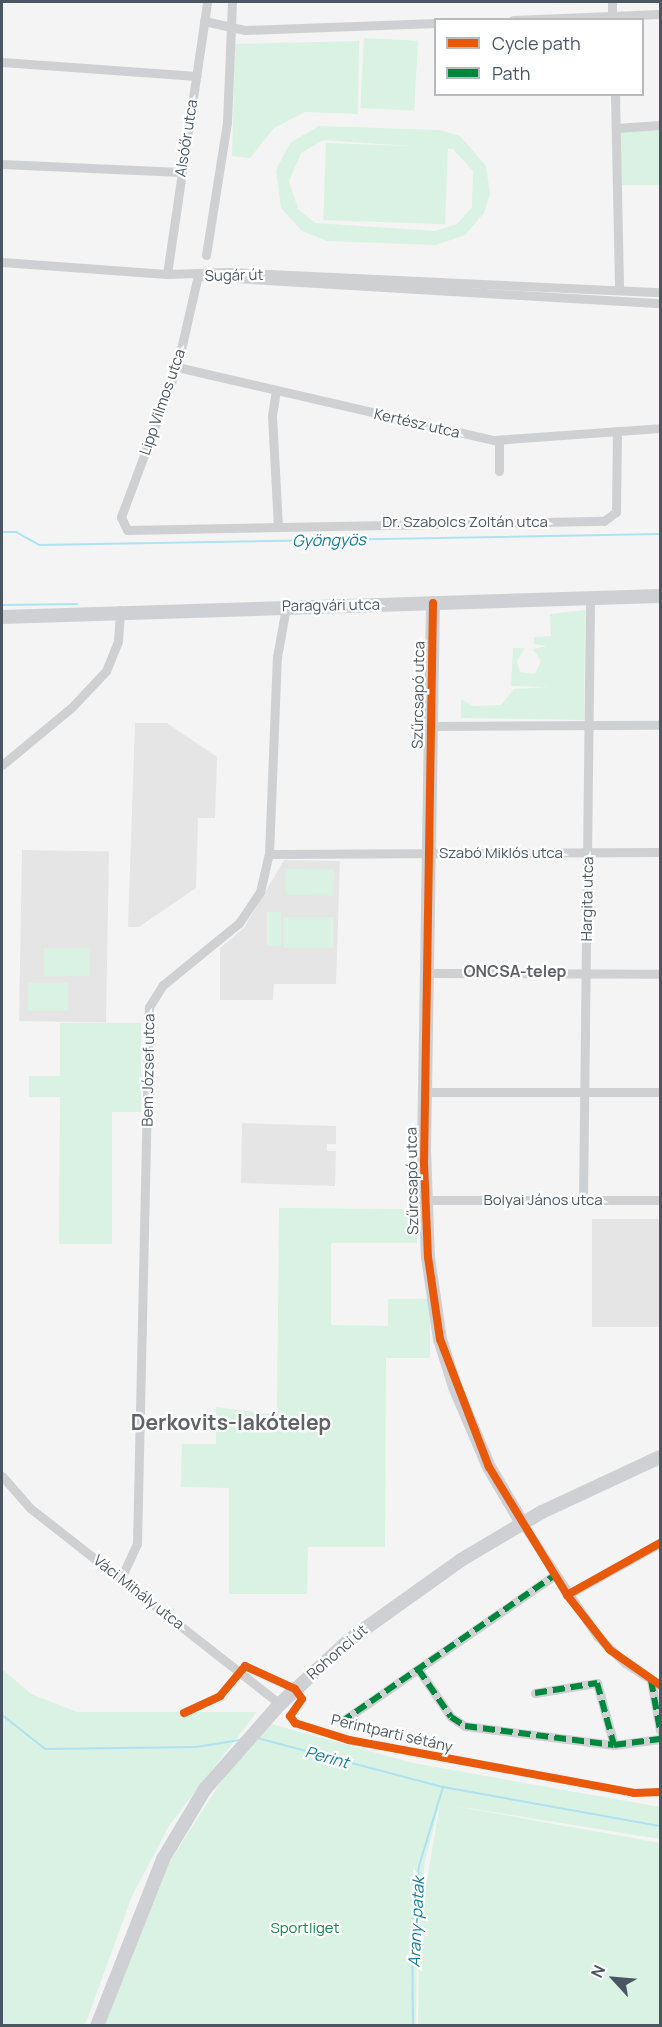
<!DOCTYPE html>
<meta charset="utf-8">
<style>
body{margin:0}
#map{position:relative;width:662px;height:2027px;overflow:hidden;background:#f4f4f4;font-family:Manrope,sans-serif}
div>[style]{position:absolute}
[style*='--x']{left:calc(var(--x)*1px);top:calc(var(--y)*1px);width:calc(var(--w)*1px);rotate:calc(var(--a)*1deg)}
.education>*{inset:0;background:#e6e5e6;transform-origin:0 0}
.green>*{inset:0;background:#d9f2e3;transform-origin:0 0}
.stream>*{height:2px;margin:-1px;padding:0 1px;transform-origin:1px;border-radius:1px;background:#aee2f0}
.street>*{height:9px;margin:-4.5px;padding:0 4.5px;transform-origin:4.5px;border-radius:4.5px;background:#ced0d2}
.secondary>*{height:14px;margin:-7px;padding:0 7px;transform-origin:7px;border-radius:7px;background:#ced0d4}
.quiet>*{height:6px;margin-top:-3px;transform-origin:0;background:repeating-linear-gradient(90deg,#00873e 0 12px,transparent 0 18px)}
.cycleway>*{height:8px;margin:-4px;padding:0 4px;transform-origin:4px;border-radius:4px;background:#e8590c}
span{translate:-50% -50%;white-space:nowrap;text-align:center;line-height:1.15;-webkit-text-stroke:4.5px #fff;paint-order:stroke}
.street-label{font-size:15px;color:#4a5661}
.park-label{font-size:15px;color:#17864f}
.water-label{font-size:16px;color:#0c7c9b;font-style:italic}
.neighbourhood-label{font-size:16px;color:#5f6368;font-weight:700}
.district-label{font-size:21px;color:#5f6368;font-weight:700}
.frame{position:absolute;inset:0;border:3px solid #4a5661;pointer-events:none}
.legend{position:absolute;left:434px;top:18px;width:210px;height:78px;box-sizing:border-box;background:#fff;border:2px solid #b7bbc0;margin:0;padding:8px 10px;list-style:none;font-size:18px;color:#4a5661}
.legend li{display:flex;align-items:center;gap:12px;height:30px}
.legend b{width:30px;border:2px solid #b7bbc0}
.north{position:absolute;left:584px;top:1949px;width:60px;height:60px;-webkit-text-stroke:4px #fff;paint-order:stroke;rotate:296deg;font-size:16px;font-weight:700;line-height:24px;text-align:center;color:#4a5661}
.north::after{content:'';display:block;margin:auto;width:21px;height:27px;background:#4a5661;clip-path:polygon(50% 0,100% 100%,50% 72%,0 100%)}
</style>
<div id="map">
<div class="education">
<i style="clip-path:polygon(135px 723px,167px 723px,217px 757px,215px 818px,198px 818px,196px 888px,139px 927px,128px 927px)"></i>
<i style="left:22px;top:850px;width:87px;height:171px;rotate:1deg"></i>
<i style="clip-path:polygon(284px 860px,340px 861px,336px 984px,274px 984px,273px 1000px,220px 1000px,220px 948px,244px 928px)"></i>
<i style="clip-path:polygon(242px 1123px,336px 1126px,336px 1144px,327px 1144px,327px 1151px,336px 1151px,335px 1186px,241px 1183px)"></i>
<i style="left:660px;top:1219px;width:108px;height:68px;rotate:90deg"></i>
</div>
<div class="green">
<i style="left:364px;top:38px;width:54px;height:70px;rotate:3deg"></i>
<i style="clip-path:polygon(359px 41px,358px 114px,305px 112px,274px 128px,250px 158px,232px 156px,235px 44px)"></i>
<i style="clip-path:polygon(evenodd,319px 126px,440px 130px,460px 136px,486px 166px,490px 194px,484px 213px,465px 235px,436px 245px,327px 241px,302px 231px,281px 208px,276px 170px,290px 143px,319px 126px,323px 140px,453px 149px,473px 171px,472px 207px,457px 224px,435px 231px,315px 223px,298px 209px,289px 181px,301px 153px,323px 140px)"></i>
<i style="left:660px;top:127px;width:58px;height:39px;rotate:90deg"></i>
<i style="left:326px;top:143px;width:122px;height:77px;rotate:2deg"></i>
<i style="clip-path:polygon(585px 610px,584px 720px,461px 718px,461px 699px,473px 706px,501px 705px,514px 689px,550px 687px,511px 686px,513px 648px,525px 648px,517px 661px,520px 672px,535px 674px,541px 661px,533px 649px,547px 646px,534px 644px,534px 637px,551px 636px,550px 614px)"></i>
<i style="left:286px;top:869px;width:48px;height:26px;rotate:1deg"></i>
<i style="left:267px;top:912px;width:14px;height:34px"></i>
<i style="left:284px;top:917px;width:49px;height:31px"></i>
<i style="left:44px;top:948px;width:46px;height:28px"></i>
<i style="left:28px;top:983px;width:40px;height:28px"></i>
<i style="clip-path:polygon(60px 1023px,141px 1023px,141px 1112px,112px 1112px,112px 1244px,59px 1244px,60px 1097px,29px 1097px,29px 1076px,60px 1076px)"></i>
<i style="clip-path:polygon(279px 1208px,417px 1209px,417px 1243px,331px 1243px,331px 1325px,388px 1326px,388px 1299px,430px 1299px,430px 1358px,386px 1358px,385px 1547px,308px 1547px,307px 1594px,229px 1594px,229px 1488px,181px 1487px,182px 1444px,216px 1444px,216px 1407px,277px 1415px)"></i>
<i style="clip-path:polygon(2px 1669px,31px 1694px,77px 1712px,257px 1712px,170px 1824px,132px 1896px,85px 2025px,2px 2025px)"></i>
<i style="clip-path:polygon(268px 1723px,413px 1763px,660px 1807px,660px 1839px,449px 1805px,660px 1843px,660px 2025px,418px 2025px,419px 1928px,440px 1803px,425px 1861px,417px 1939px,416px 2025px,104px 2026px,150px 1893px,230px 1767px)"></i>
</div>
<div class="stream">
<i style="--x:2;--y:532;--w:14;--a:0"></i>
<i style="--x:16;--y:532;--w:26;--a:29"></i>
<i style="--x:39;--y:545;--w:621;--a:-1.01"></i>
<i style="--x:2;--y:605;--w:75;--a:-0.8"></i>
<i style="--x:2;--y:1715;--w:55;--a:38.3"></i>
<i style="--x:45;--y:1749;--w:151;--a:-0.8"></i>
<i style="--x:196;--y:1747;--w:45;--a:-9"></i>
<i style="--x:257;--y:1738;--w:192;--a:14.8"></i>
<i style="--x:443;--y:1787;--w:220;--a:10.2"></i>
<i style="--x:413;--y:2026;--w:105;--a:-90.5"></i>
<i style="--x:412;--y:1921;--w:55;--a:-82.7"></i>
<i style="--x:419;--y:1866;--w:83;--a:-73.1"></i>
</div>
<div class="street">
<i style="--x:612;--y:2;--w:18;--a:90"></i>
<i style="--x:513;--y:20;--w:147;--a:-2.3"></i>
<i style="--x:204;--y:21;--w:42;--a:12.4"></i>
<i style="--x:245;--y:30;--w:191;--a:-2.1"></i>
<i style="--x:2;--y:62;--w:195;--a:4.1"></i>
<i style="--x:615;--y:94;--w:196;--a:88.8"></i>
<i style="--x:616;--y:128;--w:44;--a:-3.9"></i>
<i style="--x:2;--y:164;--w:179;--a:2.6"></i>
<i style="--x:206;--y:255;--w:135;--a:-81"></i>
<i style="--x:227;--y:122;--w:120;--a:-87.6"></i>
<i style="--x:2;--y:262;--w:165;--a:4.2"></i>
<i style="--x:167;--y:274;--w:61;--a:-1.9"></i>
<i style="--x:228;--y:272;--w:432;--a:2.7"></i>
<i style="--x:167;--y:274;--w:275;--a:-81.6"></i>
<i style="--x:198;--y:275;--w:94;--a:102.9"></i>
<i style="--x:177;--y:367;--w:160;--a:110.5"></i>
<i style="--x:121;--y:517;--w:14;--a:65"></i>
<i style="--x:127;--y:530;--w:477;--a:-1.1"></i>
<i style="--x:604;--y:521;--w:15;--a:-37"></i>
<i style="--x:616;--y:512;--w:81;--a:-89.3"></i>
<i style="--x:200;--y:276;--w:461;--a:3.4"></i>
<i style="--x:177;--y:367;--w:325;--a:13"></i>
<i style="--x:494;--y:440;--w:166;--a:-4.1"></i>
<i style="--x:276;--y:390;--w:26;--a:99"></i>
<i style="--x:272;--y:416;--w:111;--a:86.9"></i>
<i style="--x:499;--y:471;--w:31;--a:-90"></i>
<i style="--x:431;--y:726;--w:229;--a:-0.3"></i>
<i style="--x:2;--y:765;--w:89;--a:-39.6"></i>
<i style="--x:71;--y:708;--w:51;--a:-46.6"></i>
<i style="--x:106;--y:671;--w:32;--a:-68"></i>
<i style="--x:118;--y:641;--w:31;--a:-86"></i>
<i style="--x:269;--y:854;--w:391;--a:-0.3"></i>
<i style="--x:429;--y:973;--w:231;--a:0.2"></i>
<i style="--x:426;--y:1092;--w:234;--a:0"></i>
<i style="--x:425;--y:1200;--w:235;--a:0"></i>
<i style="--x:583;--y:1200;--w:602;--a:-89.33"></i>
<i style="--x:2;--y:1476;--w:43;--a:48.8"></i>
<i style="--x:30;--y:1508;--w:318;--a:38.1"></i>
<i style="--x:522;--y:1523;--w:136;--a:56.4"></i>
<i style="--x:597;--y:1636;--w:39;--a:44"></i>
<i style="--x:625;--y:1663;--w:41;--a:32.2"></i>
<i style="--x:121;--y:1578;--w:38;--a:-65"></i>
<i style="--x:137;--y:1544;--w:537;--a:-88.72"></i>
<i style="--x:149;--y:1007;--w:26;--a:-58"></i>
<i style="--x:163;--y:985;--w:98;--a:-39.2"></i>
<i style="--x:239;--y:923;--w:37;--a:-56"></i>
<i style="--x:260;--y:892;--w:39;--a:-77"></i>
<i style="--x:269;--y:854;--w:197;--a:-87.7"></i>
<i style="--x:277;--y:657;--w:51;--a:-79.8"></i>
<i style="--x:567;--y:1595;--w:107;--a:-29.2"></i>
<i style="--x:418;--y:1669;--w:58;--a:55.5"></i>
<i style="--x:451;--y:1717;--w:17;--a:33"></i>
<i style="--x:465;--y:1726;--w:150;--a:7.3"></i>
<i style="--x:651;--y:1680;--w:51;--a:79.8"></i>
<i style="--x:535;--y:1693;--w:63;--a:-9.2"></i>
<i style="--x:597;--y:1683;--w:64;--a:74.7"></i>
<i style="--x:614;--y:1745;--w:46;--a:-7.4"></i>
<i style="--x:341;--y:1722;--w:260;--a:-34.5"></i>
</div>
<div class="secondary">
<i style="--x:433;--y:603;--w:547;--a:90.94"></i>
<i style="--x:424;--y:1150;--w:107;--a:87.9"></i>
<i style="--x:428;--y:1257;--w:83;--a:81.7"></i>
<i style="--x:440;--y:1339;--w:50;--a:72.6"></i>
<i style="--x:455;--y:1387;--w:87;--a:67"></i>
<i style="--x:489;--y:1467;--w:65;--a:59.5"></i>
<i style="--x:2;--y:617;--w:658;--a:-1.83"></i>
<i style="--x:97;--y:2026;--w:180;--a:-68.4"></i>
<i style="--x:163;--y:1859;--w:82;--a:-59"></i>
<i style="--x:205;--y:1789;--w:113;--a:-48.6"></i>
<i style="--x:280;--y:1704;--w:94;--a:-42.8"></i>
<i style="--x:349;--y:1640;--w:138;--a:-35.5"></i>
<i style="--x:461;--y:1560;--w:94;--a:-30.7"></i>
<i style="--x:542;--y:1512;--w:130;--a:-25"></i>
</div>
<div class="quiet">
<i style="--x:418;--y:1669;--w:58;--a:55.5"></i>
<i style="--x:451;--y:1717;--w:17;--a:33"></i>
<i style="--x:465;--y:1726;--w:150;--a:7.3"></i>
<i style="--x:651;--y:1680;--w:51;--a:79.8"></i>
<i style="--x:535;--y:1693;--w:63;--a:-9.2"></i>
<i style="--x:597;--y:1683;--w:64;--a:74.7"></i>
<i style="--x:614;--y:1745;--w:46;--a:-7.4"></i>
<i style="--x:341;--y:1722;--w:260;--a:-34.5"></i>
</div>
<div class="cycleway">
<i style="--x:433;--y:603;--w:560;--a:90.92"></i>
<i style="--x:424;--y:1163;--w:94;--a:87.6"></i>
<i style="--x:428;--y:1257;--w:83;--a:81.7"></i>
<i style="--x:440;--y:1339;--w:137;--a:69.1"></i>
<i style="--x:489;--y:1467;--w:150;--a:58.6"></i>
<i style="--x:567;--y:1595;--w:70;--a:52"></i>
<i style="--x:610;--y:1650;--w:61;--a:35"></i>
<i style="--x:567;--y:1595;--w:107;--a:-29.2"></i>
<i style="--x:184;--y:1713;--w:40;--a:-25"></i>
<i style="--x:220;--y:1696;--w:39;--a:-50"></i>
<i style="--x:245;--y:1666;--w:55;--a:24.7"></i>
<i style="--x:295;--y:1689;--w:12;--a:55"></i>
<i style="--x:302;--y:1699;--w:21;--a:125"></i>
<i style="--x:290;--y:1716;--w:9;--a:54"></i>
<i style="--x:295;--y:1723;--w:57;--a:17.5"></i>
<i style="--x:349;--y:1740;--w:290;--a:10.5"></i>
<i style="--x:634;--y:1793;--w:26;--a:-2"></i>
</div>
<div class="street-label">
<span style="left:186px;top:138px;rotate:-81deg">Alsóőr utca</span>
<span style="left:234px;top:275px;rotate:-1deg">Sugár út</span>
<span style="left:162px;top:402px;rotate:-71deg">Lipp Vilmos utca</span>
<span style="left:417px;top:423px;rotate:13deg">Kertész utca</span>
<span style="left:465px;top:522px">Dr. Szabolcs Zoltán utca</span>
<span style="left:331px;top:605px;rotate:-1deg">Paragvári utca</span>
<span style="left:418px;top:695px;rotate:-89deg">Szűrcsapó utca</span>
<span style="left:501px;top:853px">Szabó Miklós utca</span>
<span style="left:587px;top:899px;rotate:-89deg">Hargita utca</span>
<span style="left:148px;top:1070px;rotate:-89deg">Bem József utca</span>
<span style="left:412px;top:1181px;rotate:-91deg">Szűrcsapó utca</span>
<span style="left:543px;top:1200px">Bolyai János utca</span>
<span style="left:139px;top:1592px;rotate:38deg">Váci Mihály utca</span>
<span style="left:337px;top:1652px;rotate:-41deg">Rohonci út</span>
<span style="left:392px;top:1733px;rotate:13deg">Perintparti sétány</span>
</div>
<div class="park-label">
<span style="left:305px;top:1928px">Sportliget</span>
</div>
<div class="water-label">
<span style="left:329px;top:540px;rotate:-1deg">Gyöngyös</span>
<span style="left:327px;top:1757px;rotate:15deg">Perint</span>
<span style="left:416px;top:1922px;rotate:-87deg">Arany-patak</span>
</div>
<div class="neighbourhood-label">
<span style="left:515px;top:971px">ONCSA-telep</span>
</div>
<div class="district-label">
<span style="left:231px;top:1422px">Derkovits-lakótelep</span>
</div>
<div class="frame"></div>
<ul class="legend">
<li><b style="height:8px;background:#e8590c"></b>Cycle path</li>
<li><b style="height:8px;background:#00873e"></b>Path</li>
</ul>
<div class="north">N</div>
</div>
